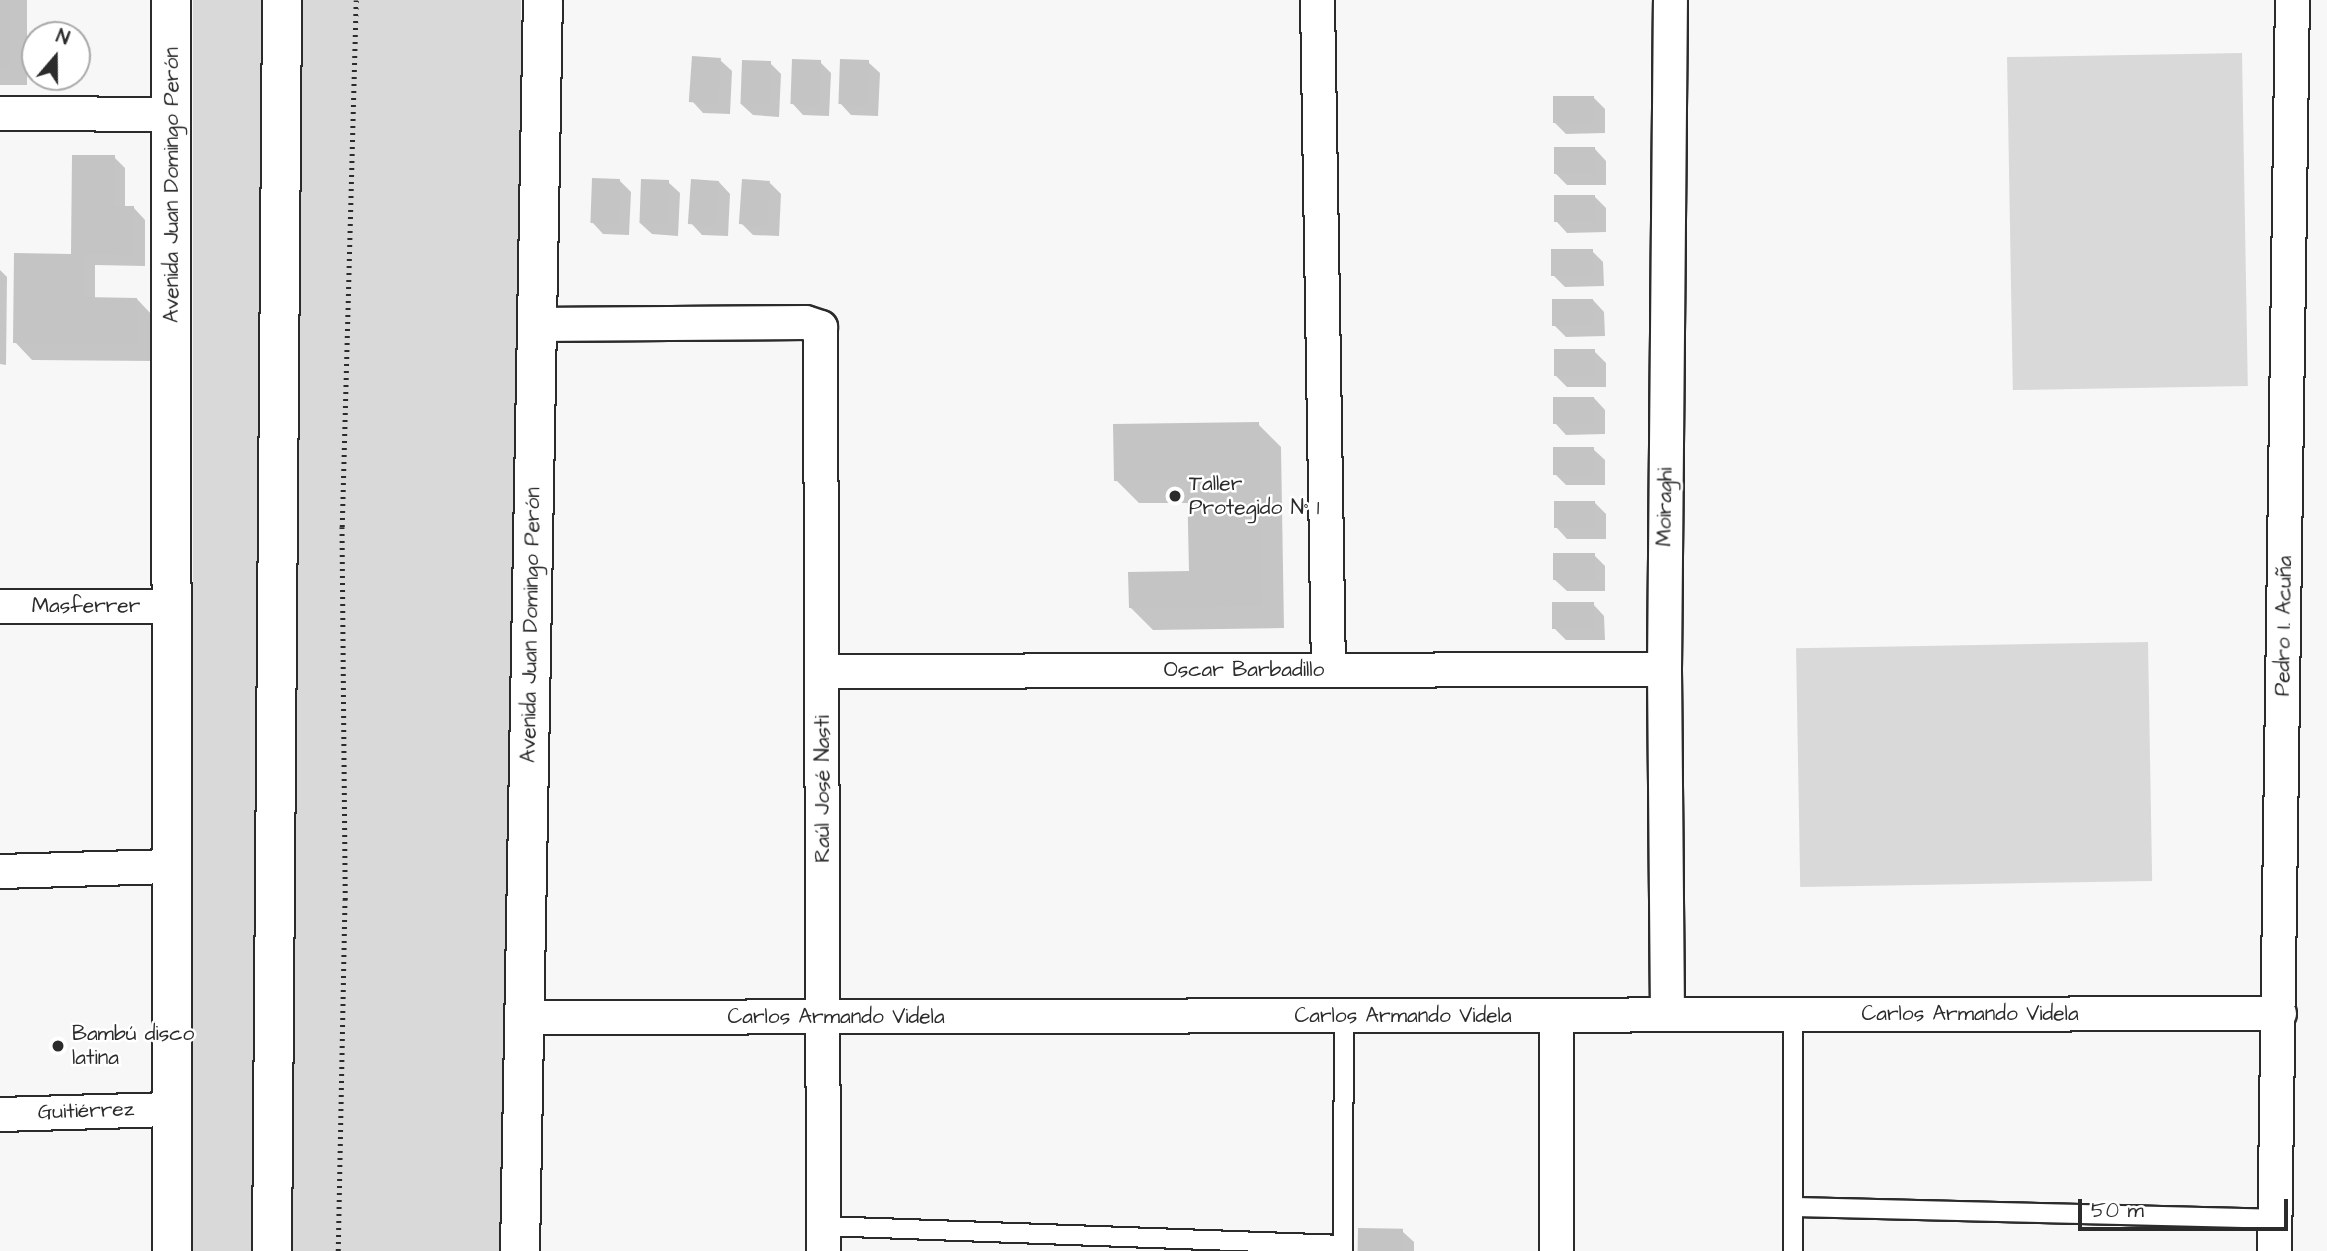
<!DOCTYPE html>
<meta charset="utf-8">
<style>
body{margin:0}
#map{position:relative;width:2327px;height:1251px;overflow:hidden;background:#f7f7f7;font-family:"Architects Daughter",sans-serif}
div>[style]{position:absolute}
[style*='--x']{left:calc(var(--x)*1px);top:calc(var(--y)*1px);width:calc(var(--w)*1px);rotate:calc(var(--a)*1deg)}
.green>*{inset:0;background:#d9d9d9;transform-origin:0 0}
.shadow>*{inset:0;background:#0003;transform-origin:0 0}
.building>*{inset:0;background:#c4c4c4;transform-origin:0 0}
.path>*{height:4.5px;margin-top:-2.25px;transform-origin:0;background:repeating-linear-gradient(90deg,#2b2b2b 0 2px,transparent 0 7px)}
.roads{filter:drop-shadow(2px 0 #2b2b2b) drop-shadow(-2px 0 #2b2b2b) drop-shadow(0 2px #2b2b2b) drop-shadow(0 -2px #2b2b2b)}
.service>*{height:18px;margin:-9px;padding:0 9px;transform-origin:9px;border-radius:9px;background:#fff}
.minor>*{height:33px;margin:-16.5px;padding:0 16.5px;transform-origin:16.5px;border-radius:16.5px;background:#fff}
.secondary>*{height:38px;margin:-19px;padding:0 19px;transform-origin:19px;border-radius:19px;background:#fff}
.primary>*{height:38px;margin:-19px;padding:0 19px;transform-origin:19px;border-radius:19px;background:#fff}
.dots>*{width:19px;height:19px;translate:-50% -50%;box-sizing:border-box;border:4px solid #fff;border-radius:50%}
span{translate:-50% -50%;white-space:nowrap;text-align:center;line-height:1.15;-webkit-text-stroke:5px #fff;paint-order:stroke}
.street-label{font-size:21px;color:#2b2b2b}
.poi-label{font-size:21px;color:#2b2b2b}
.left{translate:0 -50%;text-align:left}
.north{position:absolute;left:21px;top:21px;width:70px;height:70px;box-sizing:border-box;background:#fff;border:2px solid #aaa;border-radius:50%;rotate:20deg;font-size:19px;font-weight:700;line-height:28px;text-align:center;color:#2b2b2b}
.north::after{content:'';display:block;margin:auto;width:24px;height:32px;background:#2b2b2b;clip-path:polygon(50% 0,100% 100%,50% 72%,0 100%)}
.scale{position:absolute;left:2078px;top:1199px;width:210px;height:32px;box-sizing:border-box;border:4px solid #2b2b2b;border-top:0;padding-left:9px;font-size:21px;line-height:24px;white-space:nowrap;color:#2b2b2b;-webkit-text-stroke:5px #fff;paint-order:stroke}
</style>
<div id="map">
<div class="green">
<i style="left:193px;top:0;width:328px;height:1251px"></i>
<i style="left:2242px;top:53px;width:333px;height:235px;rotate:89deg"></i>
<i style="left:2148px;top:642px;width:239px;height:352px;rotate:89deg"></i>
</div>
<div class="shadow">
<i style="left:0;top:0;width:27px;height:85px"></i>
<i style="clip-path:polygon(720px 60px,732px 71px,730px 114px,703px 113px,692px 101px)"></i>
<i style="clip-path:polygon(820px 62px,831px 73px,829px 116px,803px 115px,792px 103px)"></i>
<i style="clip-path:polygon(868px 62px,880px 73px,878px 116px,851px 115px,840px 103px)"></i>
<i style="clip-path:polygon(770px 63px,781px 74px,779px 117px,753px 115px,741px 104px)"></i>
<i style="clip-path:polygon(1593px 97px,1605px 109px,1605px 133px,1566px 134px,1554px 122px)"></i>
<i style="clip-path:polygon(1595px 149px,1606px 161px,1606px 185px,1567px 185px,1556px 174px)"></i>
<i style="clip-path:polygon(114px 157px,125px 168px,125px 208px,134px 208px,145px 220px,145px 266px,95px 265px,95px 299px,137px 299px,154px 317px,154px 361px,32px 360px,15px 342px,73px 256px)"></i>
<i style="clip-path:polygon(620px 181px,631px 192px,629px 235px,603px 234px,592px 222px)"></i>
<i style="clip-path:polygon(668px 182px,680px 193px,678px 236px,652px 234px,640px 223px)"></i>
<i style="clip-path:polygon(719px 182px,730px 194px,728px 236px,702px 235px,691px 223px)"></i>
<i style="clip-path:polygon(770px 183px,781px 194px,779px 236px,753px 235px,742px 224px)"></i>
<i style="clip-path:polygon(1594px 196px,1606px 208px,1606px 232px,1567px 233px,1556px 221px)"></i>
<i style="clip-path:polygon(1592px 251px,1603px 262px,1604px 286px,1565px 287px,1553px 275px)"></i>
<i style="clip-path:polygon(0 270px,7px 277px,6px 365px,0 364px)"></i>
<i style="clip-path:polygon(1593px 300px,1604px 312px,1605px 336px,1566px 337px,1554px 325px)"></i>
<i style="clip-path:polygon(1594px 351px,1606px 363px,1606px 387px,1567px 387px,1556px 376px)"></i>
<i style="clip-path:polygon(1594px 398px,1605px 410px,1605px 434px,1566px 435px,1555px 423px)"></i>
<i style="clip-path:polygon(1258px 424px,1281px 447px,1284px 628px,1153px 630px,1130px 607px,1190px 573px,1189px 503px,1139px 503px,1116px 480px)"></i>
<i style="clip-path:polygon(1593px 449px,1605px 460px,1605px 485px,1566px 485px,1555px 474px)"></i>
<i style="clip-path:polygon(1595px 503px,1606px 514px,1606px 539px,1567px 539px,1556px 527px)"></i>
<i style="clip-path:polygon(1594px 555px,1605px 566px,1605px 591px,1567px 591px,1555px 580px)"></i>
<i style="clip-path:polygon(1593px 604px,1604px 616px,1605px 640px,1566px 640px,1555px 629px)"></i>
<i style="clip-path:polygon(1402px 1231px,1414px 1242px,1414px 1251px,1360px 1251px)"></i>
</div>
<div class="building">
<i style="left:0;top:0;width:10px;height:68px"></i>
<i style="left:692px;top:56px;width:29px;height:46px;rotate:4deg"></i>
<i style="left:792px;top:59px;width:29px;height:45px;rotate:2deg"></i>
<i style="left:840px;top:59px;width:29px;height:45px;rotate:2deg"></i>
<i style="left:742px;top:60px;width:29px;height:44px;rotate:2deg"></i>
<i style="left:1553px;top:96px;width:41px;height:27px"></i>
<i style="left:1595px;top:147px;width:27px;height:41px;rotate:90deg"></i>
<i style="clip-path:polygon(72px 155px,115px 155px,114px 206px,134px 206px,134px 255px,84px 254px,84px 297px,137px 298px,137px 345px,13px 343px,14px 253px,71px 254px)"></i>
<i style="left:592px;top:178px;width:28px;height:45px;rotate:2deg"></i>
<i style="left:641px;top:179px;width:28px;height:44px;rotate:2deg"></i>
<i style="left:691px;top:179px;width:28px;height:45px;rotate:4deg"></i>
<i style="left:742px;top:179px;width:28px;height:45px;rotate:4deg"></i>
<i style="left:1554px;top:195px;width:41px;height:27px"></i>
<i style="left:1551px;top:249px;width:42px;height:27px"></i>
<i style="left:1552px;top:299px;width:41px;height:27px"></i>
<i style="left:1554px;top:349px;width:41px;height:27px"></i>
<i style="left:1553px;top:397px;width:41px;height:27px"></i>
<i style="clip-path:polygon(1259px 422px,1262px 606px,1129px 608px,1128px 572px,1189px 571px,1187px 480px,1114px 481px,1113px 424px)"></i>
<i style="left:1553px;top:447px;width:41px;height:28px"></i>
<i style="left:1554px;top:501px;width:41px;height:27px"></i>
<i style="left:1595px;top:553px;width:27px;height:42px;rotate:90deg"></i>
<i style="left:1594px;top:602px;width:27px;height:42px;rotate:90deg"></i>
<i style="left:1358px;top:1228px;width:45px;height:23px;rotate:1deg"></i>
</div>
<div class="path">
<i style="--x:338;--y:1251;--w:351;--a:-88.9"></i>
<i style="--x:345;--y:900;--w:373;--a:-90.5"></i>
<i style="--x:342;--y:527;--w:527;--a:-88.48"></i>
</div>
<div class="roads">
<div class="service">
<i style="--x:1793;--y:1015;--w:236;--a:90"></i>
<i style="--x:1794;--y:1207;--w:481;--a:1.4"></i>
<i style="--x:823;--y:1226;--w:520;--a:2.09"></i>
<i style="--x:1343;--y:1251;--w:235;--a:-89.8"></i>
</div>
<div class="minor">
<i style="--x:1317;--y:0;--w:670;--a:89.06"></i>
<i style="--x:0;--y:113;--w:172;--a:0.3"></i>
<i style="--x:534;--y:324;--w:271;--a:-0.4"></i>
<i style="--x:805;--y:322;--w:16;--a:18"></i>
<i style="--x:820;--y:327;--w:924;--a:89.81"></i>
<i style="--x:0;--y:606;--w:172;--a:0"></i>
<i style="--x:824;--y:671;--w:840;--a:-0.14"></i>
<i style="--x:0;--y:871;--w:172;--a:-1.7"></i>
<i style="--x:1667;--y:1014;--w:345;--a:-90.5"></i>
<i style="--x:1664;--y:669;--w:669;--a:-89.49"></i>
<i style="--x:528;--y:1017;--w:1751;--a:-0.13"></i>
<i style="--x:0;--y:1114;--w:172;--a:-1.7"></i>
<i style="--x:1556;--y:1251;--w:235;--a:-90"></i>
<i style="--x:2274;--y:1251;--w:1251;--a:-89.18"></i>
</div>
<div class="secondary">
<i style="--x:171;--y:0;--w:1251;--a:89.95"></i>
<i style="--x:520;--y:1251;--w:1251;--a:-88.95"></i>
</div>
<div class="primary">
<i style="--x:272;--y:1251;--w:1251;--a:-89.54"></i>
</div>
</div>
<div class="dots">
<i style="left:1175px;top:496px;background:#2b2b2b"></i>
<i style="left:58px;top:1046px;background:#2b2b2b"></i>
</div>
<div class="street-label">
<span style="left:172px;top:185px;rotate:-90deg">Avenida Juan Domingo Perón</span>
<span style="left:1665px;top:507px;rotate:-89deg">Moiraghi</span>
<span style="left:86px;top:606px">Masferrer</span>
<span style="left:531px;top:625px;rotate:-89deg">Avenida Juan Domingo Perón</span>
<span style="left:2284px;top:626px;rotate:-89deg">Pedro I. Acuña</span>
<span style="left:1244px;top:670px">Oscar Barbadillo</span>
<span style="left:823px;top:789px;rotate:-90deg">Raúl José Nasti</span>
<span style="left:1970px;top:1014px">Carlos Armando Videla</span>
<span style="left:1403px;top:1016px">Carlos Armando Videla</span>
<span style="left:836px;top:1017px">Carlos Armando Videla</span>
<span style="left:86px;top:1111px;rotate:-2deg">Guitiérrez</span>
</div>
<div class="poi-label">
<span class="left" style="left:1189px;top:496px">Taller<br>Protegido N° 1</span>
<span class="left" style="left:72px;top:1046px">Bambú disco<br>latina</span>
</div>
<div class="north">N</div>
<div class="scale">50 m</div>
</div>
